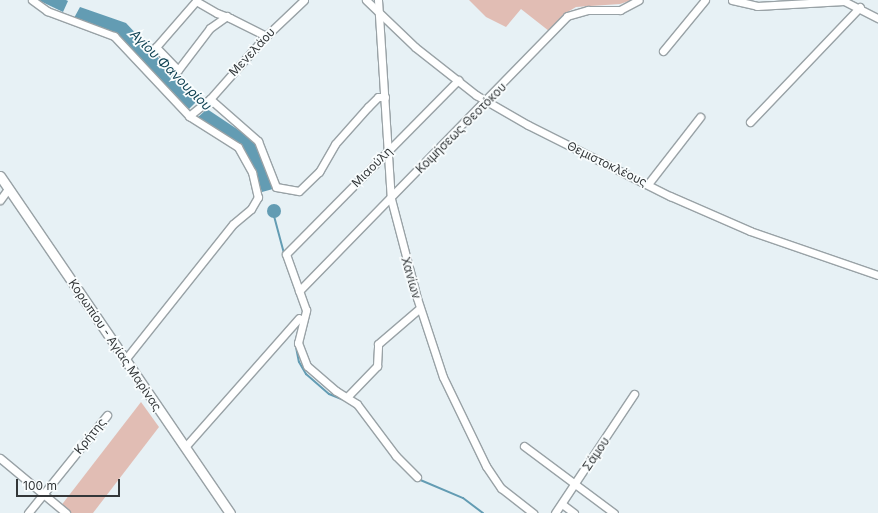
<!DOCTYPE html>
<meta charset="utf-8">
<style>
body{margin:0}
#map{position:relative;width:878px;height:513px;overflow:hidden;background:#e7f1f5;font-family:Inter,sans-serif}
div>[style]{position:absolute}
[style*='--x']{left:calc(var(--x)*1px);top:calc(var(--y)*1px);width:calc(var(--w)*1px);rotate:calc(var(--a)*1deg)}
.green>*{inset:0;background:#e1bdb4}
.water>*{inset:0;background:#639cb3}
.round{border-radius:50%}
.stream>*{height:2px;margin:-1px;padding:0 1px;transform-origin:1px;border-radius:1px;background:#639cb3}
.roads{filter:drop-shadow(1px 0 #99a2a6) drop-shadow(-1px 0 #99a2a6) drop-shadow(0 1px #99a2a6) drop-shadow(0 -1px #99a2a6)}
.minor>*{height:7px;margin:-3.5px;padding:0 3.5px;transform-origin:3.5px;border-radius:3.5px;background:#fff}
.major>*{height:9px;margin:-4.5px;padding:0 4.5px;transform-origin:4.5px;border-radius:4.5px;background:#fff}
span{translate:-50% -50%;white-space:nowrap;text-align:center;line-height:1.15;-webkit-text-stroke:3.5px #f9fdfe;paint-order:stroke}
.street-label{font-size:12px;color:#333739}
.water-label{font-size:13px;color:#114354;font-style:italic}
.scale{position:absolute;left:16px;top:479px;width:104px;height:18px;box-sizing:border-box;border:2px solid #333739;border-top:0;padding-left:5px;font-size:12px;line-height:14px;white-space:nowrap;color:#333739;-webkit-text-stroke:3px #f9fdfe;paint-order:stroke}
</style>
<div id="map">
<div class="green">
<i style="clip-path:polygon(469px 0,632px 0,620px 4px,576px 7px,564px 14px,549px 31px,521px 9px,506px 27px,486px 17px)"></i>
<i style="clip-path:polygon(141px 402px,159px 427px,93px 513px,67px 513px,60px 507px)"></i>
</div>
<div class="water">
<i style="clip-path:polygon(38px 0,66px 0,68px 1px,63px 12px)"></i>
<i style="clip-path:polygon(80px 7px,126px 23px,198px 100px,189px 109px,118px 35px,74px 18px)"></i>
<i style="clip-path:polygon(207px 109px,255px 141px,273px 189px,262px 192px,250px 160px,241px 147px,197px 118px)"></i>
<i class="round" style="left:267px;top:204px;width:14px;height:14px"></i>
</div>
<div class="stream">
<i style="--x:274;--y:216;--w:39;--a:75"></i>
<i style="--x:287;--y:266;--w:23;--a:70"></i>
<i style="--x:296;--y:347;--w:15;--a:79"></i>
<i style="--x:299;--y:362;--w:14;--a:60"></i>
<i style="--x:306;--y:374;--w:30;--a:41"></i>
<i style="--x:329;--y:394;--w:18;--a:22"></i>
<i style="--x:418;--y:479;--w:49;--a:22.9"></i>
<i style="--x:463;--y:498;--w:25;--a:37"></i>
</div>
<div class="roads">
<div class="minor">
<i style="--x:32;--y:0;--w:19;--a:36"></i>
<i style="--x:47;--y:11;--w:72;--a:20.5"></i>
<i style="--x:114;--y:36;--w:110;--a:46.8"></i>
<i style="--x:189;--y:116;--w:58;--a:32.3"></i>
<i style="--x:238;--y:147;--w:29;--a:61"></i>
<i style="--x:252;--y:172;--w:26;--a:77"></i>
<i style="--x:258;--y:197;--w:14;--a:120"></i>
<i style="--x:251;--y:209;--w:23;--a:140"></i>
<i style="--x:233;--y:224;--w:174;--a:128.5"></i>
<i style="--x:366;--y:0;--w:68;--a:43.8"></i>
<i style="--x:415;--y:47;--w:78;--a:38.2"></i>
<i style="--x:476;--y:95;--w:60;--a:30"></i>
<i style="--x:528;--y:125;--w:159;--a:26.6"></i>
<i style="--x:670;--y:196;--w:87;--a:23.6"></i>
<i style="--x:750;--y:231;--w:135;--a:19"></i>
<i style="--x:378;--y:0;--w:199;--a:86.3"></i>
<i style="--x:391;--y:199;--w:102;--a:75.3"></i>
<i style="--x:417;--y:298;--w:83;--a:71.8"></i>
<i style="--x:443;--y:377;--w:99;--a:64.2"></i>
<i style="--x:486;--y:466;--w:27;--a:56"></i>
<i style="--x:501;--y:488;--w:41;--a:38"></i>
<i style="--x:732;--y:0;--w:26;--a:13"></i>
<i style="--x:757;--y:6;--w:87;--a:-3.3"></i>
<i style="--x:844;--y:1;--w:38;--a:27"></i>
<i style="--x:227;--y:16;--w:21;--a:145"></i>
<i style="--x:210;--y:28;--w:53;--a:127.3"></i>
<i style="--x:178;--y:70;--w:32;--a:-134"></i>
<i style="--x:156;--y:47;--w:61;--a:-49"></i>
<i style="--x:196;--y:1;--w:24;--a:30"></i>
<i style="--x:217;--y:13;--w:14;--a:21"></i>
<i style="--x:230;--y:18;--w:40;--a:26.6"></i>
<i style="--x:663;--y:51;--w:66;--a:-50.5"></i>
<i style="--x:210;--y:99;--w:64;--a:41.2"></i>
<i style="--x:258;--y:141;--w:49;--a:68.6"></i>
<i style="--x:276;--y:187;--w:23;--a:10"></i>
<i style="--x:299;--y:191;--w:28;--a:-44"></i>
<i style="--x:319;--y:172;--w:32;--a:-60"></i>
<i style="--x:335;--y:144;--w:50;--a:-48.3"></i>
<i style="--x:368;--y:107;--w:14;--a:-45"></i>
<i style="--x:378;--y:97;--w:7;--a:0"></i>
<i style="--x:189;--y:116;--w:27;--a:-39"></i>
<i style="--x:210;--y:99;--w:81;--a:-48.5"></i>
<i style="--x:264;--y:38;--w:55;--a:-43.5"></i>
<i style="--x:750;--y:122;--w:159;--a:-46.3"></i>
<i style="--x:648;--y:184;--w:85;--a:-52.2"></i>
<i style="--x:0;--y:200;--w:14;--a:-54"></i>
<i style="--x:299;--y:291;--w:384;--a:-45.7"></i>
<i style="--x:567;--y:16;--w:22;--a:-16"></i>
<i style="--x:588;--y:10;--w:32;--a:0"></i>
<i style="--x:620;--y:10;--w:21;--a:-28"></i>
<i style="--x:348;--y:396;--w:42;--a:-46"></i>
<i style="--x:377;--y:366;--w:22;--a:-87"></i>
<i style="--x:378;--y:344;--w:55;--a:-40.6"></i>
<i style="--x:524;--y:446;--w:112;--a:36.7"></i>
<i style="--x:185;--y:447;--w:172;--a:-48.5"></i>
<i style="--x:0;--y:458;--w:86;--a:39.8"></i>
<i style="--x:417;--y:477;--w:30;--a:-135"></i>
<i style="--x:396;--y:456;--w:65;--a:-126.9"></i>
<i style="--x:357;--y:404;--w:25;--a:-148"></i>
<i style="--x:336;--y:391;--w:38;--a:-139"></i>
<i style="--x:307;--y:366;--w:25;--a:-111"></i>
<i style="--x:298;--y:343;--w:34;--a:-76"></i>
<i style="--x:306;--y:310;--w:59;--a:-109.7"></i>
<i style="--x:286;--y:254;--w:245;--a:-45.3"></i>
<i style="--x:562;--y:504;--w:15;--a:37"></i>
<i style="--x:28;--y:513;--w:126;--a:-51.1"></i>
<i style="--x:555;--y:513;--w:143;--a:-56.4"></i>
</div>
<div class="major">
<i style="--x:0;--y:176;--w:408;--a:55.7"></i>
</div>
</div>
<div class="street-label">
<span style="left:252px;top:52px;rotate:-47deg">Μενελάου</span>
<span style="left:461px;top:128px;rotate:-45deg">Κοιμήσεως Θεοτόκου</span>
<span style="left:607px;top:164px;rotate:26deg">Θεμιστοκλέους</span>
<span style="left:372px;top:167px;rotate:-45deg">Μιαούλη</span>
<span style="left:411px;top:278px;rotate:74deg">Χανίων</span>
<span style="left:115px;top:345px;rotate:56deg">Κορωπίου - Αγίας Μαρίνας</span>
<span style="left:90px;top:436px;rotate:-51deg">Κρήτης</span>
<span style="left:596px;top:454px;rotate:-56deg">Σάμου</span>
</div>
<div class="water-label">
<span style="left:171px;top:70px;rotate:45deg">Αγίου Φανουρίου</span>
</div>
<div class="scale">100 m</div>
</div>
